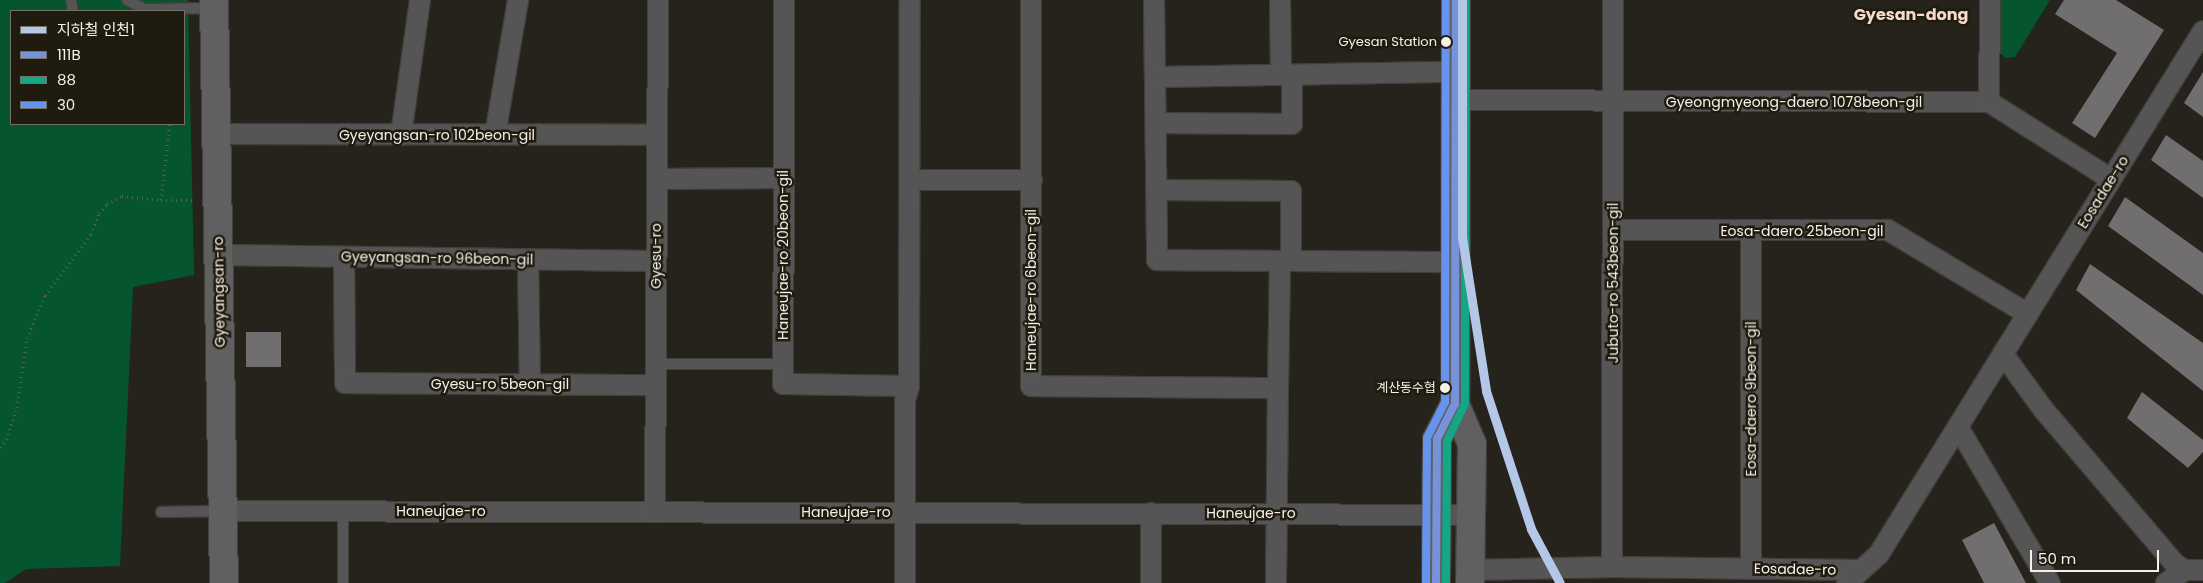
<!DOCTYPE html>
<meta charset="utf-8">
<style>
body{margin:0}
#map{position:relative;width:2203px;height:583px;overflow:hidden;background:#26231c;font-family:Poppins,"Noto Sans KR",sans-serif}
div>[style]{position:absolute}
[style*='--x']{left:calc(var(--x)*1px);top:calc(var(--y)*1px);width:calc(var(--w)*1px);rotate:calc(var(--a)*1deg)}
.green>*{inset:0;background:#05562e}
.building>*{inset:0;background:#706e6e;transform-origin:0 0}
.path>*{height:3px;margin-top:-1.5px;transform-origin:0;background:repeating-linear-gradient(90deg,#5c5c5a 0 1px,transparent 0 5px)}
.roads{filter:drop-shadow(1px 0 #423f3a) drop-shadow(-1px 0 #423f3a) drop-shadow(0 1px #423f3a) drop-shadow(0 -1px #423f3a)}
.lane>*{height:10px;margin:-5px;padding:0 5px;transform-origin:5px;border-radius:5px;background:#555556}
.street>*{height:20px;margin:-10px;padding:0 10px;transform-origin:10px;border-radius:10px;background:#555556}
.secondary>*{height:28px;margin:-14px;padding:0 14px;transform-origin:14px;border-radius:14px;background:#606061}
.bus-1>*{height:8px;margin:-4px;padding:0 4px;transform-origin:4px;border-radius:4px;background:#7692db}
.bus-2>*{height:8px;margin:-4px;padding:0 4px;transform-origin:4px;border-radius:4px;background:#13a785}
.bus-3>*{height:8px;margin:-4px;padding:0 4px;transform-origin:4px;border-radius:4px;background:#6693eb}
.metro-1>*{height:9px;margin:-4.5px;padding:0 4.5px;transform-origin:4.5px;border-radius:4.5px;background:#b4c7e7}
.dots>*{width:14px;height:14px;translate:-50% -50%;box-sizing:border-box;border:2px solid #201b0f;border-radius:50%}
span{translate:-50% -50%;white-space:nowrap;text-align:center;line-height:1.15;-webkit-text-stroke:5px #201b0f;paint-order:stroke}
.bus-label{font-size:13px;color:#f5f1e9}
.right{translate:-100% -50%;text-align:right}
.street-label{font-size:14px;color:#f5f1e9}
.quarter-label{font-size:16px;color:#f7dbc8;font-weight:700}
.legend{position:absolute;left:10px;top:10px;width:175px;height:115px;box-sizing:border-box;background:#201b0f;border:1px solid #757166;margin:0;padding:6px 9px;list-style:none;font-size:15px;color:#f5f1e9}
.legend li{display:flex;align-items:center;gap:10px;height:25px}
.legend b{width:25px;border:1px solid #757166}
.scale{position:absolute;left:2030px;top:550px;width:129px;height:22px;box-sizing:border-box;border:2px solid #f5f1e9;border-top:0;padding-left:6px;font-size:15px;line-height:18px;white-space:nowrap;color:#f5f1e9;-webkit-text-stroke:4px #201b0f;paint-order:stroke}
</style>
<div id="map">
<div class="green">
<i style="clip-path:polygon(evenodd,0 0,188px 0,194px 275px,133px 287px,120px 566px,26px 569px,5px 583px,0 583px,0 0,11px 11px,184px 11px,184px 124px,11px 124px,11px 11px)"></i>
<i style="clip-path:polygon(2001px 0,2050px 0,2015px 57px,2006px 58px,2001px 54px)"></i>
</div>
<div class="building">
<i style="clip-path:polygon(2064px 0,2116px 0,2164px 30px,2095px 138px,2072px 123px,2117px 53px,2055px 14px)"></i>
<i style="clip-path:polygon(2203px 72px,2203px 117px,2184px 103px)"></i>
<i style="clip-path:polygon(2166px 135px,2203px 161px,2203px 198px,2151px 160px)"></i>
<i style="clip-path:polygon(2125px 197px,2203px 253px,2203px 295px,2108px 226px)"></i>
<i style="clip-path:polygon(2090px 264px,2203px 343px,2203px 391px,2076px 290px)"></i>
<i style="left:246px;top:332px;width:35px;height:35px"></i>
<i style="clip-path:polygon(2142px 392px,2203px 440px,2203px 452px,2188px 468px,2127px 418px)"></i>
<i style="clip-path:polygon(1994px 523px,2026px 583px,1984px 583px,1962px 540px)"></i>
</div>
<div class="path">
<i style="--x:161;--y:200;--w:34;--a:0"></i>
<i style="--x:0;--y:447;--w:10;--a:-53"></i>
<i style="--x:6;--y:439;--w:29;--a:-70"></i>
<i style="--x:16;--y:412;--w:75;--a:-81.5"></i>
<i style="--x:27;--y:338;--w:47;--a:-67.3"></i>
<i style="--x:45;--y:295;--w:76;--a:-53"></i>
<i style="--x:91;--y:234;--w:22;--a:-69"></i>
<i style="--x:99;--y:213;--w:12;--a:-48"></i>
<i style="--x:107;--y:204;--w:17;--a:-28"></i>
<i style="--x:122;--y:196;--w:39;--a:6"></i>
<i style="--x:161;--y:200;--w:77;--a:-83.2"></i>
</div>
<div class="roads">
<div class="lane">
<i style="--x:71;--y:0;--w:11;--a:80"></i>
<i style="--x:127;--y:0;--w:20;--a:27"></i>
<i style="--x:145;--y:9;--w:68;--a:-0.8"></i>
<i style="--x:655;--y:364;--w:128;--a:0"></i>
<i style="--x:161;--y:512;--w:61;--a:-0.9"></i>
<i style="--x:343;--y:583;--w:72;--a:-90"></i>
</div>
<div class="street">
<i style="--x:784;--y:0;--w:384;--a:90.1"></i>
<i style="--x:783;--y:384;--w:126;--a:0.9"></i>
<i style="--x:1031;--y:0;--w:386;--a:90"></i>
<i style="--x:1031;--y:386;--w:247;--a:0.5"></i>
<i style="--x:1278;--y:388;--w:195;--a:90.6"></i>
<i style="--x:1154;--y:0;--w:260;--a:89.3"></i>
<i style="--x:1157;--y:260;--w:298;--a:0.4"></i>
<i style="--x:1280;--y:0;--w:75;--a:89.2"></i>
<i style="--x:1155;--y:77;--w:301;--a:-1"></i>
<i style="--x:1455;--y:100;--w:534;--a:0.21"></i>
<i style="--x:1989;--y:102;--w:144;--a:32.3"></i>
<i style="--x:1989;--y:102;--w:102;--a:-89.4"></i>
<i style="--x:1156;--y:123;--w:136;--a:0.4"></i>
<i style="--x:1292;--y:124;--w:49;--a:-90"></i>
<i style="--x:216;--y:134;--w:441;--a:0.1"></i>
<i style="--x:401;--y:135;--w:136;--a:-82"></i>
<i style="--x:495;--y:135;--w:137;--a:-80.3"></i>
<i style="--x:657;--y:179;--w:126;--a:-0.5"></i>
<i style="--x:910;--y:180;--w:122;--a:0"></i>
<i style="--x:1156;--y:190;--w:135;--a:0.4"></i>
<i style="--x:1291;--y:191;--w:70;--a:90"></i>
<i style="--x:1613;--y:230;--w:275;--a:0"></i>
<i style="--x:1888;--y:230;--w:163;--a:31"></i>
<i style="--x:218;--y:255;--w:438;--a:0.8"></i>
<i style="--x:344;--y:257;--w:126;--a:89.5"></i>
<i style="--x:345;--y:383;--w:310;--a:0.4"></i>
<i style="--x:528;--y:260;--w:124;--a:89.1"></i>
<i style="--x:2003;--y:354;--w:68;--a:54"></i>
<i style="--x:2043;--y:409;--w:204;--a:49.6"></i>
<i style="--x:2175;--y:564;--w:12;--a:31"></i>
<i style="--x:1278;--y:388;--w:127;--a:-89.1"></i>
<i style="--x:1958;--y:427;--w:181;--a:59.5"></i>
<i style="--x:222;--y:511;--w:1248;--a:0.18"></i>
<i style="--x:655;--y:512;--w:512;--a:-89.66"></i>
<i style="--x:1612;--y:567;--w:567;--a:-89.9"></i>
<i style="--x:1751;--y:569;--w:339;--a:-90"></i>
<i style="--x:1470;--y:570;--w:142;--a:-1.2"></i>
<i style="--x:1612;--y:567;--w:249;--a:0.7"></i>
<i style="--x:905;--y:583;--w:183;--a:-90"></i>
<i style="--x:905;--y:400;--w:15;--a:-74"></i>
<i style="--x:909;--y:386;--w:386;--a:-89.9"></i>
<i style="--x:1151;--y:583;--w:70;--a:-90"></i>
<i style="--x:1847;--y:583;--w:43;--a:-42.2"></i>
<i style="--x:1879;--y:554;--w:615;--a:-58.22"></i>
<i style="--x:2166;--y:583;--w:23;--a:-34"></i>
<i style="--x:2185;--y:570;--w:18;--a:0"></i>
</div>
<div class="secondary">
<i style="--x:214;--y:0;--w:583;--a:89.02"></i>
<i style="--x:1456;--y:0;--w:404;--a:90.1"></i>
<i style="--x:1455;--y:404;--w:43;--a:67"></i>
<i style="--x:1472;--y:444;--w:139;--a:90.8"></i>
<i style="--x:1436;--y:583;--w:144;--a:-89.6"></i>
<i style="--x:1437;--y:439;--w:39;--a:-63"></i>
</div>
</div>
<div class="bus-1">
<i style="--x:1436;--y:583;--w:144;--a:-89.6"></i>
<i style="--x:1437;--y:439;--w:39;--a:-63"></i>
<i style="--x:1455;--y:404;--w:404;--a:-89.9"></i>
</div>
<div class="bus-2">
<i style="--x:1446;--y:583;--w:142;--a:-89.6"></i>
<i style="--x:1447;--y:441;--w:41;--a:-64.1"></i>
<i style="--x:1465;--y:404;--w:404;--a:-89.9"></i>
</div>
<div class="bus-3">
<i style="--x:1426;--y:583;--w:145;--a:-89.6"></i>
<i style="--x:1427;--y:438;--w:40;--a:-63.4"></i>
<i style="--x:1445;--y:402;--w:402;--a:-89.9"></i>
</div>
<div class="metro-1">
<i style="--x:1462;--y:0;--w:237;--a:90"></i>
<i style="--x:1462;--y:237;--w:156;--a:81.1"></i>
<i style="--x:1486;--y:391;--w:145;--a:71.9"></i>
<i style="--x:1531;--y:529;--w:61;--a:61.8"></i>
</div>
<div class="dots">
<i style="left:1446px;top:42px;background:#f5f1e9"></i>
<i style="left:1445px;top:388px;background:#f5f1e9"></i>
</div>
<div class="bus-label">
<span class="right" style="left:1437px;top:42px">Gyesan Station</span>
<span class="right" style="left:1436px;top:388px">계산동수협</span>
</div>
<div class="street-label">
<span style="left:1794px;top:102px">Gyeongmyeong-daero 1078beon-gil</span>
<span style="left:437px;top:135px">Gyeyangsan-ro 102beon-gil</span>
<span style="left:2103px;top:192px;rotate:-58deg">Eosadae-ro</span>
<span style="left:1802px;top:231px">Eosa-daero 25beon-gil</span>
<span style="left:783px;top:255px;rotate:-90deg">Haneujae-ro 20beon-gil</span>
<span style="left:656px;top:256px;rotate:-90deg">Gyesu-ro</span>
<span style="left:437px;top:258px;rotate:1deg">Gyeyangsan-ro 96beon-gil</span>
<span style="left:1613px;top:283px;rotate:-90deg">Jubuto-ro 543beon-gil</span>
<span style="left:1031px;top:290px;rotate:-90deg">Haneujae-ro 6beon-gil</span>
<span style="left:219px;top:292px;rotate:-91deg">Gyeyangsan-ro</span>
<span style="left:500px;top:384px">Gyesu-ro 5beon-gil</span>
<span style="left:1751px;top:399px;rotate:-90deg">Eosa-daero 9beon-gil</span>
<span style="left:441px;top:511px">Haneujae-ro</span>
<span style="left:846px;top:512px">Haneujae-ro</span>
<span style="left:1251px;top:513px">Haneujae-ro</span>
<span style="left:1795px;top:569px;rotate:1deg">Eosadae-ro</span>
</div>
<div class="quarter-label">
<span style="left:1911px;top:15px">Gyesan-dong</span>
</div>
<ul class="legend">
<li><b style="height:6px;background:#b4c7e7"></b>지하철 인천1</li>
<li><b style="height:6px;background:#7692db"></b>111B</li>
<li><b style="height:6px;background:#13a785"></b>88</li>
<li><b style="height:6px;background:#6693eb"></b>30</li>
</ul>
<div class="scale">50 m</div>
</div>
